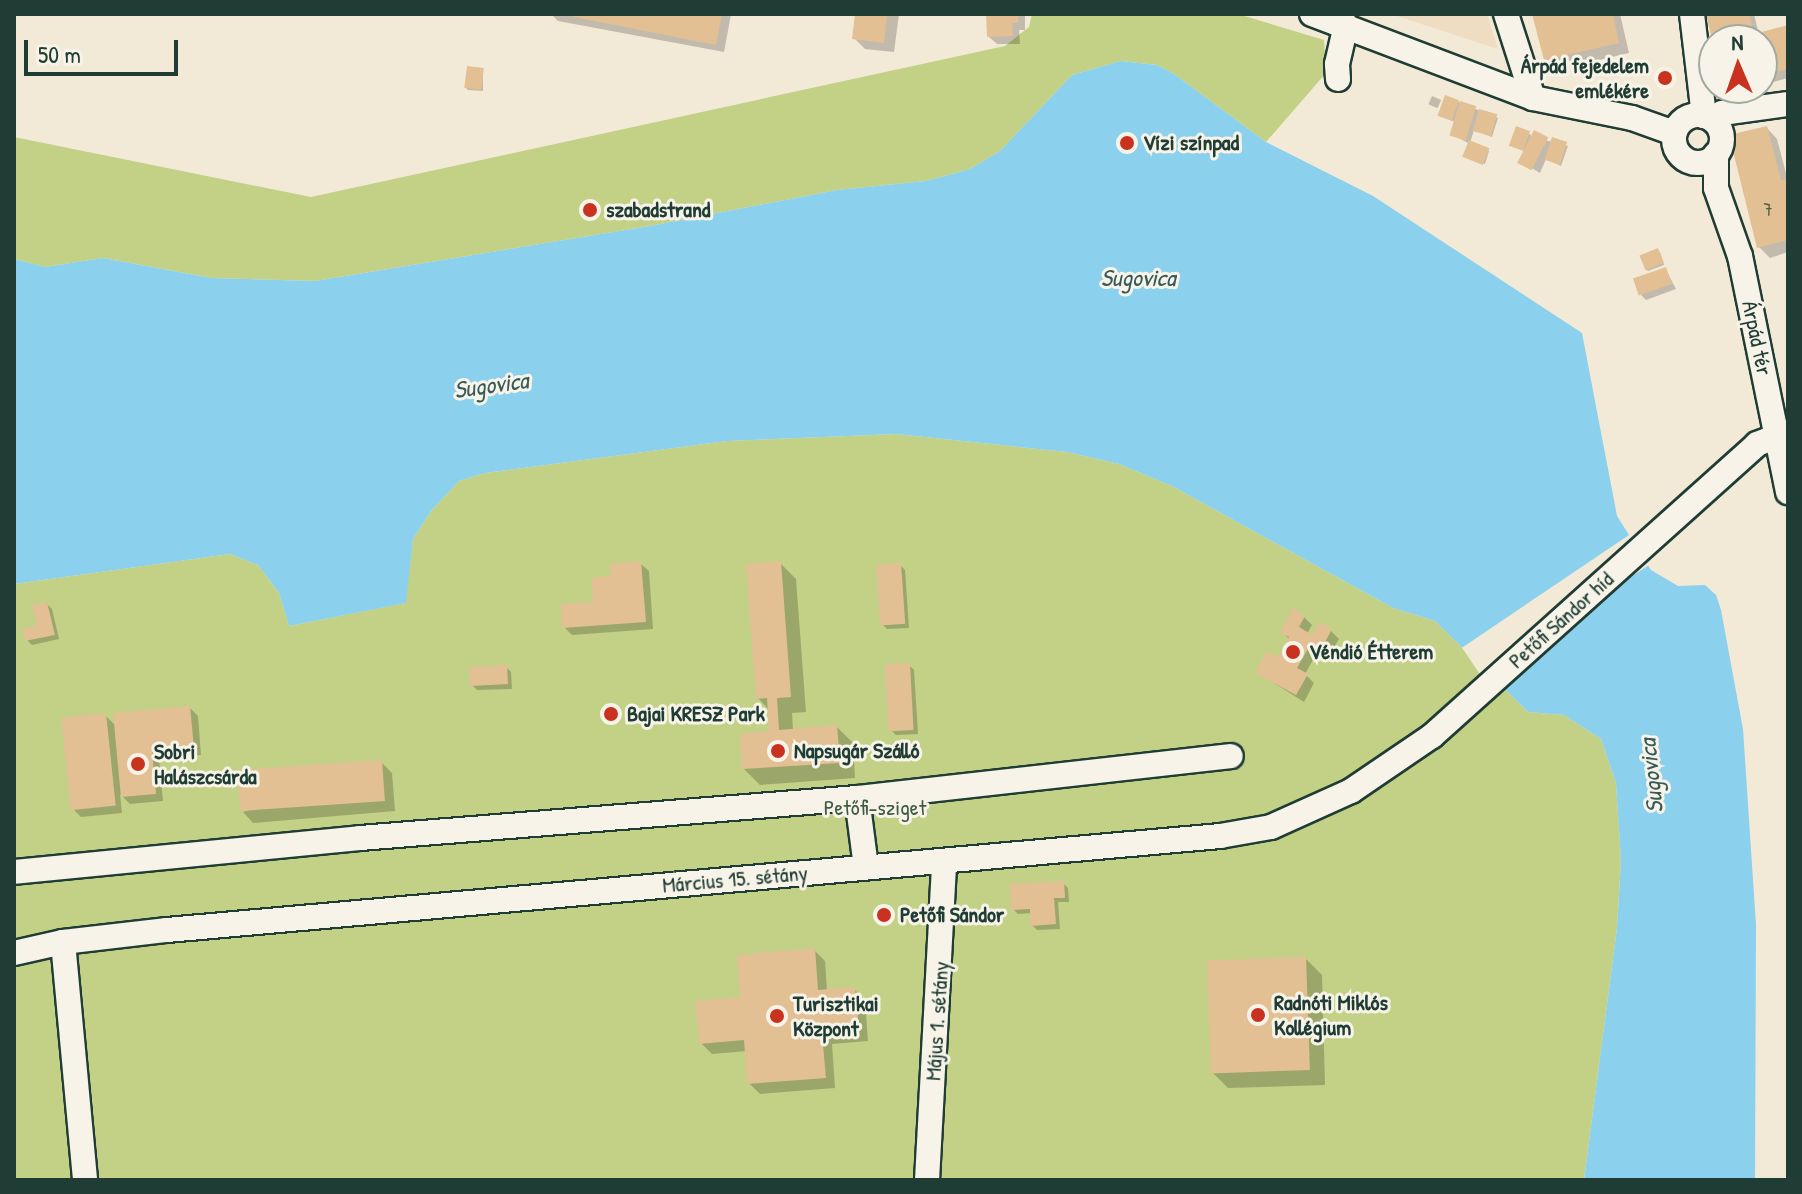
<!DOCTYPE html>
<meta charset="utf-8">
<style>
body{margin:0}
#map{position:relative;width:1802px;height:1194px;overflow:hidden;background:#f3e9d7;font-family:"Patrick Hand",sans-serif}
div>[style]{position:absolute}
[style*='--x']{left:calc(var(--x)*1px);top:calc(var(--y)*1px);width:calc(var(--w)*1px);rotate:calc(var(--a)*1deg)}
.built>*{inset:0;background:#eeddc3}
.green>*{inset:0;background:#c2d185}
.water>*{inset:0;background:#8bd0ec}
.pier>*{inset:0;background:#f3e9d7;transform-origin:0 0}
.shadow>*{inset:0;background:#0003;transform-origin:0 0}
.building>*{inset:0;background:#e2c094;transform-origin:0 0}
.roads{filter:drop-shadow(2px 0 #1f3d34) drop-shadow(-2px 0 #1f3d34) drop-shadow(0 2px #1f3d34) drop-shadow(0 -2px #1f3d34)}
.minor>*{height:24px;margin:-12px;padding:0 12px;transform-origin:12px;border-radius:12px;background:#f7f3e8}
.minor>.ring{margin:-12px;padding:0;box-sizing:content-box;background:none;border:24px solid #f7f3e8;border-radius:50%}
.dots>*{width:22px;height:22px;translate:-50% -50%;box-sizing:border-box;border:4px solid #f7f3e8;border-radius:50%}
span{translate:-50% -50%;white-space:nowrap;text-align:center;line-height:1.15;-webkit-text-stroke:6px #f7f3e8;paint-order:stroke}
.number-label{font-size:18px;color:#505e4c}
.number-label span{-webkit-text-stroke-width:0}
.poi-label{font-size:22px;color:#1f3d34;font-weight:700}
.right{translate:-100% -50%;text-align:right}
.left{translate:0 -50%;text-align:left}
.street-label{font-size:22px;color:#1f3d34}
.park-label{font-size:22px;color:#405b44}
.water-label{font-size:24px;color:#355a59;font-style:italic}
.frame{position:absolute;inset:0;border:16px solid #1f3d34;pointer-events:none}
.north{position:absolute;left:1698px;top:24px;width:80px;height:80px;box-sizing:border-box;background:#f7f3e8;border:2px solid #a1aaa0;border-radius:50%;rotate:358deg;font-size:22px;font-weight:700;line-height:32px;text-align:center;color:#1f3d34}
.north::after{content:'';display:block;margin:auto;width:28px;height:36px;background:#c8321e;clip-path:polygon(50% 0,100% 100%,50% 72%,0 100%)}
.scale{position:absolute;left:24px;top:40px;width:154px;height:36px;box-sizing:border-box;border:4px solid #1f3d34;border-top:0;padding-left:10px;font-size:24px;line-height:28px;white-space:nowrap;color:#1f3d34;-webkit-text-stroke:6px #f7f3e8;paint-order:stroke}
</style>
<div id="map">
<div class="built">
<i style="clip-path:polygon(1391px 14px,1487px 14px,1498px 49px,1449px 33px)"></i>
</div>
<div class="green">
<i style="clip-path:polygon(1032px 14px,1238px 14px,1324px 40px,1326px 73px,1266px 142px,1174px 74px,1157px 65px,1121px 61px,1072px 75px,1000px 151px,970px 169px,926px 181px,837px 190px,650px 226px,315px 281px,211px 278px,103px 258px,45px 267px,14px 259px,14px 137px,311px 197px,1005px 46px,1029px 27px)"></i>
<i style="clip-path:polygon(896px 434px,1067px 452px,1119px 464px,1172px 486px,1393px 608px,1435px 621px,1528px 712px,1564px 715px,1601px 739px,1616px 783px,1621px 861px,1617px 928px,1584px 1180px,14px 1180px,14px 584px,230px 554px,258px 565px,279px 593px,289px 626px,405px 603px,413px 539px,431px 511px,459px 481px,485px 473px,727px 441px)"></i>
</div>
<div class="water">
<i style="clip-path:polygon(1121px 61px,1157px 65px,1174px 74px,1266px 142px,1373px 196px,1582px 333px,1617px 516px,1651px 570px,1678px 586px,1705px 585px,1716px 595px,1721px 610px,1743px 729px,1756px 925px,1755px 1180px,1584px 1180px,1617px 928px,1621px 861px,1616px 783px,1601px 739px,1564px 715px,1528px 712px,1435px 621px,1393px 608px,1172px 486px,1119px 464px,1067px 452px,896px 434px,727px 441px,485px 473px,459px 481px,431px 511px,413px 539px,406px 603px,289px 626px,279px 593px,258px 565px,230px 554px,14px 584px,14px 259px,45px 267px,103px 258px,211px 278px,315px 281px,650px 226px,837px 190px,926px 181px,970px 169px,1000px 151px,1072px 75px)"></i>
</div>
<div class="pier">
<i style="left:1632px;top:533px;width:36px;height:205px;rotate:56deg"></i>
</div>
<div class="shadow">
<i style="clip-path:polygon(551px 14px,731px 14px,724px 52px,558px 21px)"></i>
<i style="clip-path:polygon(857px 14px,899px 14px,894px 52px,865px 49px,854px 38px)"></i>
<i style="clip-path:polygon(988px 14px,1025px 14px,1025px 30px,1019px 30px,1020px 44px,997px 44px,989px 37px)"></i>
<i style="clip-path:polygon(1534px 14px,1620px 14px,1629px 53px,1556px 70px,1546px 59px)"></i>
<i style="clip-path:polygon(1708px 14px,1754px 14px,1759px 35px,1788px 28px,1788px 78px,1762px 85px,1762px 40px,1714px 40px)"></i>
<i style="clip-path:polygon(483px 70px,483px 91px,468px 90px,466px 88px)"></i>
<i style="clip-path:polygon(1728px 88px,1748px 88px,1732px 92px)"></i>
<i style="left:1432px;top:96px;width:10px;height:9px;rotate:24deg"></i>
<i style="clip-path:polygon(1458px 102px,1498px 118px,1492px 137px,1474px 130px,1470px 143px,1489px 151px,1485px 164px,1467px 158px,1470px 144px,1451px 134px,1455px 122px,1440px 116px)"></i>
<i style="clip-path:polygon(1767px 128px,1777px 139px,1788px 181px,1788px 252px,1770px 258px,1759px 247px)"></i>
<i style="clip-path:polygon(1528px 133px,1533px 137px,1568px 146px,1561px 166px,1546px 159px,1540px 173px,1523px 163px,1527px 152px,1512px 146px)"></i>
<i style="clip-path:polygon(1660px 252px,1664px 265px,1648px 271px,1646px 269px)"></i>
<i style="clip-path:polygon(1666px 270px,1676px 289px,1646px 300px,1641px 295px)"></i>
<i style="clip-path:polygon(780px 563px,796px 579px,806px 712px,792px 713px,793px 730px,837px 727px,853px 743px,855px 778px,760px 785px,744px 769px,771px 733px,769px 710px,758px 698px)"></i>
<i style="clip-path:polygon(641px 564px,649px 571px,653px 629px,572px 635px,564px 627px,595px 604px,613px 578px)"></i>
<i style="clip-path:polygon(900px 565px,905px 570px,909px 628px,887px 629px,882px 624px)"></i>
<i style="clip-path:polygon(47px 604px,52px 609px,59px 639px,32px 645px,27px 640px,39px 626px)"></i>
<i style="clip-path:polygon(1304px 617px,1312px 625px,1307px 634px,1313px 637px,1331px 631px,1339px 639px,1327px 659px,1317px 653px,1305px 674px,1314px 683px,1304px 702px,1258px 673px,1279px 660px,1290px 640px,1282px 631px)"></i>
<i style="clip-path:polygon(909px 665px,914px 670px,918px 734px,896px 735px,891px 730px)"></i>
<i style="clip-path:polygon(506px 667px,511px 672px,512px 689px,477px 690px,472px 685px)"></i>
<i style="clip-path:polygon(190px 708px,198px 716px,201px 755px,159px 759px,163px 801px,130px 804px,120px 794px,122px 813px,81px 817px,73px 809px,105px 715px,116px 726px)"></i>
<i style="clip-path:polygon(381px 762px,392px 773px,395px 811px,253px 823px,243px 812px)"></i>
<i style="clip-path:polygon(1064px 884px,1068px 888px,1069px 902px,1058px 902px,1060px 929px,1037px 930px,1032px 925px,1032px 913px,1018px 914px,1013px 909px)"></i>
<i style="clip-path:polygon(814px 950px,825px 961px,827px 991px,854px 989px,865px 1000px,868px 1041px,832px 1044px,835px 1088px,760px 1094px,749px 1083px,747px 1051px,712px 1054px,701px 1043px,742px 998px)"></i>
<i style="clip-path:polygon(1306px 959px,1322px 975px,1325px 1085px,1228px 1088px,1212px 1072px)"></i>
</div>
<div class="building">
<i style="clip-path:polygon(559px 14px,722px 14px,716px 45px)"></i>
<i style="clip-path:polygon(855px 14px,887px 14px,884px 43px,852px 39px)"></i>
<i style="clip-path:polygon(986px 14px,1018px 14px,1018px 23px,1012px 23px,1013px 36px,987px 37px)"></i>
<i style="clip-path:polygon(1532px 14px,1613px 14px,1619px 43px,1544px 60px)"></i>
<i style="clip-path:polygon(1706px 14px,1749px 14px,1754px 34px,1788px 25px,1788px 69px,1762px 75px,1762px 40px,1712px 40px)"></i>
<i style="left:467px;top:66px;width:17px;height:22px;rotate:7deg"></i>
<i style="left:1445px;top:95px;width:15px;height:22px;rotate:20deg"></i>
<i style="left:1460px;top:101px;width:17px;height:36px;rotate:17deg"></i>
<i style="left:1479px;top:109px;width:19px;height:23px;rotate:16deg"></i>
<i style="left:1516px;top:126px;width:15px;height:21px;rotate:20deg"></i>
<i style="clip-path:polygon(1767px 126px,1781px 180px,1788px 179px,1788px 240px,1757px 248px,1729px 135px)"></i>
<i style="left:1534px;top:130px;width:16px;height:37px;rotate:27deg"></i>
<i style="left:1552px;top:137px;width:16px;height:24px;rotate:18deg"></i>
<i style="left:1469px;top:140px;width:22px;height:18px;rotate:22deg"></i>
<i style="left:1658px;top:248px;width:16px;height:20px;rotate:68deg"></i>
<i style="left:1666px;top:267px;width:18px;height:35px;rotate:71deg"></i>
<i style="clip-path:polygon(641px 561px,646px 622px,562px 628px,561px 604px,593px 602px,592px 578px,611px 576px,610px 564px)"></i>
<i style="clip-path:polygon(781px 561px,791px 697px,777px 698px,779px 730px,837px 725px,840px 763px,742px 769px,740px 734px,769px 731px,767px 698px,756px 699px,746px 564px)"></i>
<i style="left:901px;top:563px;width:61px;height:25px;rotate:86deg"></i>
<i style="clip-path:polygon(47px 602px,55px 635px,25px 641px,22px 629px,37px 625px,32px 605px)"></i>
<i style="clip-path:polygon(1293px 608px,1305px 616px,1299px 627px,1312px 635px,1319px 622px,1332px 629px,1319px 653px,1309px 647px,1297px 668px,1308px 674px,1296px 695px,1255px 673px,1267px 651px,1278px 657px,1289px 637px,1280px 632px)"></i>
<i style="left:910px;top:663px;width:67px;height:25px;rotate:87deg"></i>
<i style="left:507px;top:665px;width:19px;height:38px;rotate:87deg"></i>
<i style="clip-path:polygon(190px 706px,194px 748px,152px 751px,156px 794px,121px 797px,113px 713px)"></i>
<i style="left:106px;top:713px;width:93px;height:45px;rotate:84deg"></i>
<i style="left:382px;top:760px;width:41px;height:145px;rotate:86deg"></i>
<i style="clip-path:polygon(1064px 881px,1065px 898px,1054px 898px,1056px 924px,1030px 926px,1030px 909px,1011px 910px,1010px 884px)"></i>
<i style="clip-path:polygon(815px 948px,818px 990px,855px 987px,859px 1030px,822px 1034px,826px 1078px,747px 1084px,744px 1040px,699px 1044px,695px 1001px,740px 997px,737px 955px)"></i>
<i style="left:1306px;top:957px;width:113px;height:99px;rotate:88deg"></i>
</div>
<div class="roads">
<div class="minor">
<i style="--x:1312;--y:14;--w:236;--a:20.8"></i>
<i style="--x:1533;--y:98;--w:101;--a:11.4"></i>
<i style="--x:1632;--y:118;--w:45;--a:19.7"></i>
<i style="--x:1506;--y:14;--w:88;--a:72.2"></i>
<i style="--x:1692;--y:14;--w:103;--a:83.3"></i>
<i style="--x:1338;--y:79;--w:15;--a:-94"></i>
<i style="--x:1337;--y:64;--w:40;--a:-77"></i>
<i class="ring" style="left:1674px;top:115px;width:24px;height:24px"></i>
<i style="--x:1713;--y:120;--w:11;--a:-38"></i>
<i style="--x:1722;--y:113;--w:67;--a:-7.8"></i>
<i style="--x:1716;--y:154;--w:34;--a:90"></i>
<i style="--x:1716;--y:188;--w:72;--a:70.6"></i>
<i style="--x:1740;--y:256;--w:241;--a:78.5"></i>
<i style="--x:857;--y:798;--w:70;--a:82.6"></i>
<i style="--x:14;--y:872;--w:348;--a:-5.6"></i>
<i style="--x:360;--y:838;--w:499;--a:-4.6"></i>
<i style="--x:857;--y:798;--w:376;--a:-6.4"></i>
<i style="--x:63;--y:942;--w:239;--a:84.7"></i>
<i style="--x:14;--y:953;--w:50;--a:-12.7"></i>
<i style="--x:63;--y:942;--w:105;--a:-6.6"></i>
<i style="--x:167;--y:930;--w:1057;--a:-5.1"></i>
<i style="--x:1220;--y:836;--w:52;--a:-10"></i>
<i style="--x:1271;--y:827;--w:88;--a:-24.2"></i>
<i style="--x:1351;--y:791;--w:98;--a:-34.2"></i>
<i style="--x:1432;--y:736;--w:437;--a:-41.9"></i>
<i style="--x:1757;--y:444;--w:33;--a:-21"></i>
<i style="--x:927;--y:1180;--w:319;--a:-86.9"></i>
</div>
</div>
<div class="dots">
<i style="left:1665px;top:78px;background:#c8321e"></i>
<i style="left:1127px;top:143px;background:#c8321e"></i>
<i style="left:590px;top:210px;background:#c8321e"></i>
<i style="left:1293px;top:652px;background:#c8321e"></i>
<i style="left:611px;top:714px;background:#c8321e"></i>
<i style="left:778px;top:751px;background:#c8321e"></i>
<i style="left:138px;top:764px;background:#c8321e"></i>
<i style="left:884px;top:915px;background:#c8321e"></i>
<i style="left:1258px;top:1015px;background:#c8321e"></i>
<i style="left:777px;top:1016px;background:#c8321e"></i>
</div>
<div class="number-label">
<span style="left:1768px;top:210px">7</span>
</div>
<div class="poi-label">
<span class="right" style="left:1649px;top:78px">Árpád fejedelem<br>emlékére</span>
<span class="left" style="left:1143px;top:143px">Vízi színpad</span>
<span class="left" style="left:606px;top:210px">szabadstrand</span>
<span class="left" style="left:1309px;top:652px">Véndió Étterem</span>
<span class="left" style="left:627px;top:714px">Bajai KRESZ Park</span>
<span class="left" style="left:154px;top:764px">Sobri<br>Halászcsárda</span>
<span class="left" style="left:794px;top:751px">Napsugár Szálló</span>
<span class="left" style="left:900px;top:915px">Petőfi Sándor</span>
<span class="left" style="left:1274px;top:1015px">Radnóti Miklós<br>Kollégium</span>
<span class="left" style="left:793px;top:1016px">Turisztikai<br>Központ</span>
</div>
<div class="street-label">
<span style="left:1757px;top:338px;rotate:78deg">Árpád tér</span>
<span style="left:1561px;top:620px;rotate:-42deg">Petőfi Sándor híd</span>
<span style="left:735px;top:879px;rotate:-5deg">Március 15. sétány</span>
<span style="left:937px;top:1021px;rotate:-86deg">Május 1. sétány</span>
</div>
<div class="park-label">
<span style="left:875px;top:808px">Petőfi-sziget</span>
</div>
<div class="water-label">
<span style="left:1138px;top:278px">Sugovica</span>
<span style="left:491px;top:385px;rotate:-8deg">Sugovica</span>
<span style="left:1651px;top:776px;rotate:-96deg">Sugovica</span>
</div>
<div class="frame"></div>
<div class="north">N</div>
<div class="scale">50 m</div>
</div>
